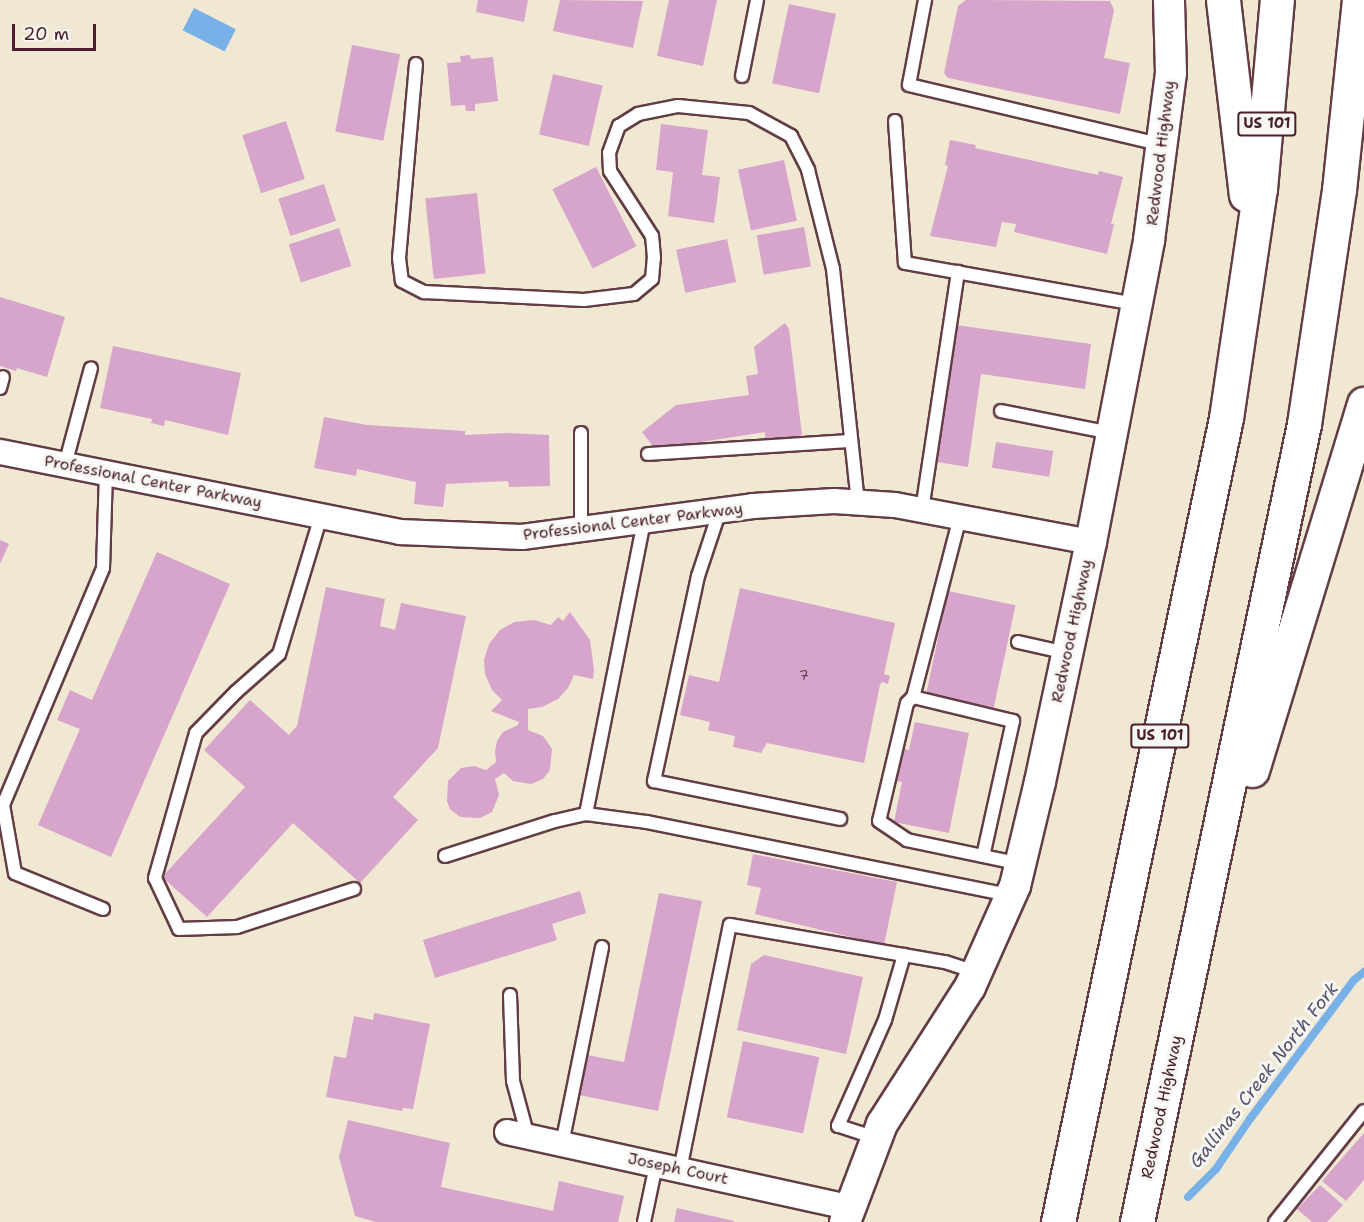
<!DOCTYPE html>
<style>
body{margin:0}
#map{position:relative;width:1364px;height:1222px;overflow:hidden;background:#f1e8d4;font-family:"Shantell Sans",sans-serif}
div>[style]{position:absolute}
[style*='--x']{left:calc(var(--x)*1px);top:calc(var(--y)*1px);width:calc(var(--w)*1px);rotate:calc(var(--a)*1deg)}
.water>*{inset:0;background:#78b0e8;transform-origin:0 0}
.stream>*{height:8px;margin:-4px;padding:0 4px;transform-origin:4px;border-radius:4px;background:#78b0e8}
.building>*{inset:0;background:#d7a4cb;transform-origin:0 0}
.roads{filter:drop-shadow(2px 0 #633d44) drop-shadow(-2px 0 #633d44) drop-shadow(0 2px #633d44) drop-shadow(0 -2px #633d44)}
.service>*{height:12px;margin:-6px;padding:0 6px;transform-origin:6px;border-radius:6px;background:#fff}
.minor>*{height:24px;margin:-12px;padding:0 12px;transform-origin:12px;border-radius:12px;background:#fff}
.tertiary>*{height:30px;margin:-15px;padding:0 15px;transform-origin:15px;border-radius:15px;background:#fff}
.motorway>*{height:33px;margin:-16.5px;padding:0 16.5px;transform-origin:16.5px;border-radius:16.5px;background:#fff}
span{translate:-50% -50%;white-space:nowrap;text-align:center;line-height:1.15;-webkit-text-stroke:6px #f6f6f2;paint-order:stroke}
.number-label{font-size:14px;color:#6d4053}
.number-label span{-webkit-text-stroke-width:0}
.shield-label span{padding:2px 4px;background:#f6f6f2;border:2px solid;border-radius:4px;-webkit-text-stroke-width:0}
.shield-label{font-size:15px;color:#4a1f2b;font-weight:700}
.street-label{font-size:16px;color:#4a1f2b}
.water-label{font-size:18px;color:#5a526d;font-style:italic}
.scale{position:absolute;left:12px;top:24px;width:84px;height:27px;box-sizing:border-box;border:3px solid #4a1f2b;border-top:0;padding-left:8px;font-size:18px;line-height:21px;white-space:nowrap;color:#4a1f2b;-webkit-text-stroke:4px #f6f6f2;paint-order:stroke}
</style>
<div id="map">
<div class="water">
<i style="left:194px;top:8px;width:47px;height:25px;rotate:27deg"></i>
</div>
<div class="stream">
<i style="--x:1188;--y:1197;--w:40;--a:-45"></i>
<i style="--x:1216;--y:1169;--w:60;--a:-55.8"></i>
<i style="--x:1250;--y:1119;--w:174;--a:-53.2"></i>
<i style="--x:1354;--y:980;--w:13;--a:-39"></i>
</div>
<div class="building">
<i style="clip-path:polygon(478px 0,528px 0,524px 22px,476px 12px)"></i>
<i style="clip-path:polygon(560px 0,643px 1px,633px 48px,553px 31px)"></i>
<i style="clip-path:polygon(669px 0,717px 0,703px 66px,657px 56px)"></i>
<i style="clip-path:polygon(966px 0,1110px 1px,1114px 10px,1104px 58px,1130px 63px,1120px 114px,948px 78px,944px 73px,958px 6px)"></i>
<i style="left:789px;top:4px;width:48px;height:81px;rotate:12deg"></i>
<i style="left:352px;top:45px;width:49px;height:88px;rotate:11deg"></i>
<i style="clip-path:polygon(470px 55px,471px 59px,493px 57px,498px 101px,475px 104px,475px 111px,466px 111px,465px 105px,451px 106px,447px 63px,461px 62px,460px 56px)"></i>
<i style="left:553px;top:74px;width:51px;height:62px;rotate:13deg"></i>
<i style="left:286px;top:121px;width:61px;height:46px;rotate:72deg"></i>
<i style="clip-path:polygon(661px 124px,708px 130px,702px 175px,720px 177px,714px 223px,668px 216px,673px 172px,656px 170px)"></i>
<i style="clip-path:polygon(950px 140px,976px 145px,975px 148px,1098px 175px,1099px 171px,1123px 177px,1111px 224px,1114px 224px,1107px 254px,1014px 232px,1016px 224px,1002px 222px,996px 247px,930px 236px,948px 166px,945px 165px)"></i>
<i style="left:784px;top:160px;width:62px;height:47px;rotate:78deg"></i>
<i style="left:596px;top:167px;width:89px;height:49px;rotate:63deg"></i>
<i style="left:324px;top:184px;width:39px;height:48px;rotate:72deg"></i>
<i style="left:477px;top:193px;width:81px;height:52px;rotate:84deg"></i>
<i style="left:804px;top:227px;width:40px;height:48px;rotate:80deg"></i>
<i style="left:339px;top:228px;width:40px;height:53px;rotate:72deg"></i>
<i style="left:727px;top:239px;width:44px;height:52px;rotate:78deg"></i>
<i style="clip-path:polygon(0 297px,65px 317px,47px 377px,17px 368px,16px 371px,0 366px)"></i>
<i style="clip-path:polygon(785px 323px,789px 329px,802px 435px,784px 441px,765px 440px,765px 432px,655px 449px,642px 432px,676px 405px,749px 395px,746px 376px,758px 374px,754px 347px)"></i>
<i style="clip-path:polygon(956px 325px,1091px 344px,1085px 389px,981px 374px,968px 467px,937px 462px)"></i>
<i style="clip-path:polygon(113px 346px,241px 373px,228px 435px,165px 420px,164px 426px,151px 423px,152px 419px,100px 408px)"></i>
<i style="clip-path:polygon(324px 417px,367px 425px,465px 431px,465px 435px,508px 433px,549px 435px,550px 486px,509px 487px,508px 481px,446px 484px,443px 507px,414px 504px,416px 482px,357px 469px,356px 476px,314px 468px)"></i>
<i style="left:996px;top:442px;width:58px;height:26px;rotate:9deg"></i>
<i style="clip-path:polygon(0 540px,9px 544px,0 564px)"></i>
<i style="clip-path:polygon(157px 552px,230px 584px,111px 857px,38px 825px,80px 729px,57px 720px,70px 690px,92px 700px)"></i>
<i style="clip-path:polygon(326px 587px,385px 599px,380px 626px,395px 630px,401px 603px,466px 616px,438px 748px,393px 797px,418px 820px,360px 883px,293px 823px,207px 917px,162px 877px,245px 787px,204px 750px,250px 700px,289px 735px,297px 726px)"></i>
<i style="clip-path:polygon(740px 588px,895px 623px,884px 674px,890px 676px,888px 684px,882px 682px,880px 685px,864px 763px,767px 743px,761px 753px,733px 747px,735px 736px,708px 730px,710px 722px,680px 715px,689px 675px,719px 682px)"></i>
<i style="left:948px;top:591px;width:69px;height:108px;rotate:12deg"></i>
<i style="clip-path:polygon(570px 612px,590px 640px,594px 670px,593px 679px,574px 675px,568px 688px,558px 699px,542px 707px,528px 709px,528px 730px,543px 736px,552px 749px,550px 770px,543px 779px,531px 784px,513px 781px,504px 773px,495px 779px,499px 795px,492px 812px,480px 818px,460px 817px,450px 809px,447px 801px,448px 781px,461px 768px,474px 766px,486px 770px,496px 762px,495px 751px,497px 741px,503px 732px,518px 725px,519px 722px,491px 711px,502px 700px,492px 690px,485px 674px,484px 660px,489px 644px,500px 630px,514px 622px,534px 620px,551px 625px,558px 617px,563px 621px)"></i>
<i style="clip-path:polygon(915px 722px,969px 733px,949px 833px,894px 822px,902px 782px,896px 781px,903px 749px,909px 750px)"></i>
<i style="clip-path:polygon(753px 854px,897px 882px,884px 945px,755px 914px,761px 888px,747px 885px)"></i>
<i style="clip-path:polygon(580px 891px,586px 913px,552px 924px,557px 940px,435px 978px,423px 940px)"></i>
<i style="clip-path:polygon(659px 893px,702px 901px,658px 1111px,579px 1095px,587px 1055px,624px 1062px)"></i>
<i style="clip-path:polygon(764px 955px,863px 977px,846px 1054px,737px 1030px,751px 964px)"></i>
<i style="clip-path:polygon(374px 1013px,430px 1024px,413px 1109px,403px 1108px,402px 1111px,326px 1097px,334px 1056px,346px 1058px,354px 1016px,373px 1020px)"></i>
<i style="left:743px;top:1041px;width:78px;height:78px;rotate:12deg"></i>
<i style="clip-path:polygon(348px 1120px,450px 1143px,441px 1187px,553px 1211px,559px 1181px,624px 1196px,618px 1222px,376px 1222px,355px 1216px,339px 1157px)"></i>
<i style="clip-path:polygon(1364px 1133px,1364px 1180px,1346px 1201px,1322px 1181px)"></i>
<i style="clip-path:polygon(1320px 1185px,1343px 1205px,1327px 1222px,1312px 1222px,1297px 1209px)"></i>
<i style="clip-path:polygon(677px 1208px,734px 1221px,734px 1222px,674px 1222px)"></i>
</div>
<div class="roads">
<div class="service">
<i style="--x:925;--y:0;--w:86;--a:100.7"></i>
<i style="--x:909;--y:85;--w:260;--a:13.3"></i>
<i style="--x:416;--y:64;--w:195;--a:95"></i>
<i style="--x:399;--y:258;--w:23;--a:83"></i>
<i style="--x:402;--y:281;--w:25;--a:27"></i>
<i style="--x:424;--y:292;--w:160;--a:2.9"></i>
<i style="--x:584;--y:300;--w:50;--a:-6.8"></i>
<i style="--x:634;--y:294;--w:23;--a:-40"></i>
<i style="--x:652;--y:279;--w:21;--a:-85"></i>
<i style="--x:654;--y:258;--w:22;--a:-95"></i>
<i style="--x:652;--y:236;--w:77;--a:-122.9"></i>
<i style="--x:610;--y:171;--w:18;--a:-93"></i>
<i style="--x:609;--y:153;--w:29;--a:-70"></i>
<i style="--x:619;--y:126;--w:22;--a:-32"></i>
<i style="--x:638;--y:114;--w:41;--a:-11.3"></i>
<i style="--x:678;--y:106;--w:71;--a:5.6"></i>
<i style="--x:749;--y:113;--w:48;--a:28.7"></i>
<i style="--x:791;--y:136;--w:38;--a:63"></i>
<i style="--x:808;--y:170;--w:102;--a:75.8"></i>
<i style="--x:833;--y:269;--w:235;--a:83.9"></i>
<i style="--x:742;--y:76;--w:77;--a:-78.8"></i>
<i style="--x:895;--y:121;--w:142;--a:86"></i>
<i style="--x:905;--y:263;--w:235;--a:10.1"></i>
<i style="--x:0;--y:388;--w:11;--a:-75"></i>
<i style="--x:1001;--y:411;--w:112;--a:11.3"></i>
<i style="--x:581;--y:433;--w:96;--a:90"></i>
<i style="--x:648;--y:454;--w:203;--a:-3.7"></i>
<i style="--x:65;--y:465;--w:100;--a:-75"></i>
<i style="--x:720;--y:510;--w:70;--a:108.4"></i>
<i style="--x:698;--y:576;--w:210;--a:102.1"></i>
<i style="--x:654;--y:781;--w:190;--a:11.5"></i>
<i style="--x:922;--y:510;--w:241;--a:-81.4"></i>
<i style="--x:321;--y:516;--w:144;--a:106.9"></i>
<i style="--x:279;--y:654;--w:57;--a:138.5"></i>
<i style="--x:236;--y:692;--w:57;--a:134.3"></i>
<i style="--x:196;--y:733;--w:151;--a:105.8"></i>
<i style="--x:155;--y:878;--w:56;--a:64.8"></i>
<i style="--x:179;--y:929;--w:58;--a:-2"></i>
<i style="--x:237;--y:927;--w:123;--a:-18"></i>
<i style="--x:960;--y:517;--w:186;--a:104.6"></i>
<i style="--x:913;--y:697;--w:8;--a:135"></i>
<i style="--x:907;--y:703;--w:121;--a:103.3"></i>
<i style="--x:879;--y:821;--w:34;--a:34"></i>
<i style="--x:907;--y:840;--w:116;--a:11.9"></i>
<i style="--x:1018;--y:642;--w:50;--a:12.7"></i>
<i style="--x:913;--y:697;--w:103;--a:13.5"></i>
<i style="--x:1013;--y:721;--w:138;--a:102.5"></i>
<i style="--x:586;--y:814;--w:299;--a:-78.8"></i>
<i style="--x:445;--y:856;--w:115;--a:-17.7"></i>
<i style="--x:555;--y:821;--w:32;--a:-13"></i>
<i style="--x:586;--y:814;--w:62;--a:7.5"></i>
<i style="--x:647;--y:822;--w:370;--a:11.4"></i>
<i style="--x:103;--y:909;--w:95;--a:-157.8"></i>
<i style="--x:15;--y:873;--w:69;--a:-100"></i>
<i style="--x:3;--y:805;--w:257;--a:-67.1"></i>
<i style="--x:103;--y:568;--w:95;--a:-88.2"></i>
<i style="--x:510;--y:995;--w:86;--a:88"></i>
<i style="--x:513;--y:1081;--w:58;--a:75"></i>
<i style="--x:876;--y:1138;--w:40;--a:-162"></i>
<i style="--x:838;--y:1126;--w:116;--a:-66.1"></i>
<i style="--x:885;--y:1020;--w:68;--a:-73.7"></i>
<i style="--x:562;--y:1144;--w:201;--a:-78.5"></i>
<i style="--x:680;--y:1170;--w:250;--a:-78.5"></i>
<i style="--x:730;--y:925;--w:218;--a:9.8"></i>
<i style="--x:945;--y:962;--w:33;--a:18"></i>
<i style="--x:644;--y:1222;--w:58;--a:-78.1"></i>
<i style="--x:1275;--y:1222;--w:142;--a:-51.3"></i>
</div>
<div class="minor">
<i style="--x:0;--y:452;--w:408;--a:11.3"></i>
<i style="--x:400;--y:532;--w:122;--a:2.3"></i>
<i style="--x:522;--y:537;--w:233;--a:-7.6"></i>
<i style="--x:753;--y:506;--w:81;--a:-3.5"></i>
<i style="--x:834;--y:501;--w:61;--a:3.8"></i>
<i style="--x:895;--y:505;--w:199;--a:10.7"></i>
<i style="--x:507;--y:1132;--w:350;--a:12.4"></i>
</div>
<div class="tertiary">
<i style="--x:845;--y:1222;--w:105;--a:-69.3"></i>
<i style="--x:882;--y:1124;--w:163;--a:-57.3"></i>
<i style="--x:970;--y:987;--w:111;--a:-66"></i>
<i style="--x:1015;--y:886;--w:107;--a:-76.5"></i>
<i style="--x:1040;--y:782;--w:245;--a:-78"></i>
<i style="--x:1091;--y:542;--w:308;--a:-79.1"></i>
<i style="--x:1149;--y:240;--w:168;--a:-82.5"></i>
<i style="--x:1171;--y:73;--w:73;--a:-91.6"></i>
</div>
<div class="motorway">
<i style="--x:1223;--y:0;--w:196;--a:83.3"></i>
<i style="--x:1252;--y:770;--w:383;--a:-73"></i>
<i style="--x:1058;--y:1222;--w:821;--a:-78.2"></i>
<i style="--x:1226;--y:418;--w:232;--a:-81.6"></i>
<i style="--x:1260;--y:189;--w:190;--a:-84.9"></i>
<i style="--x:1137;--y:1222;--w:815;--a:-78.18"></i>
<i style="--x:1304;--y:424;--w:237;--a:-81.5"></i>
<i style="--x:1339;--y:190;--w:191;--a:-84"></i>
</div>
</div>
<div class="number-label">
<span style="left:804px;top:675px">7</span>
</div>
<div class="shield-label">
<span style="left:1267px;top:124px">US 101</span>
<span style="left:1160px;top:736px">US 101</span>
</div>
<div class="street-label">
<span style="left:1161px;top:153px;rotate:-83deg">Redwood Highway</span>
<span style="left:153px;top:482px;rotate:11deg">Professional Center Parkway</span>
<span style="left:633px;top:522px;rotate:-7deg">Professional Center Parkway</span>
<span style="left:1072px;top:631px;rotate:-78deg">Redwood Highway</span>
<span style="left:1162px;top:1107px;rotate:-78deg">Redwood Highway</span>
<span style="left:678px;top:1169px;rotate:12deg">Joseph Court</span>
</div>
<div class="water-label">
<span style="left:1264px;top:1075px;rotate:-52deg">Gallinas Creek North Fork</span>
</div>
<div class="scale">20 m</div>
</div>
